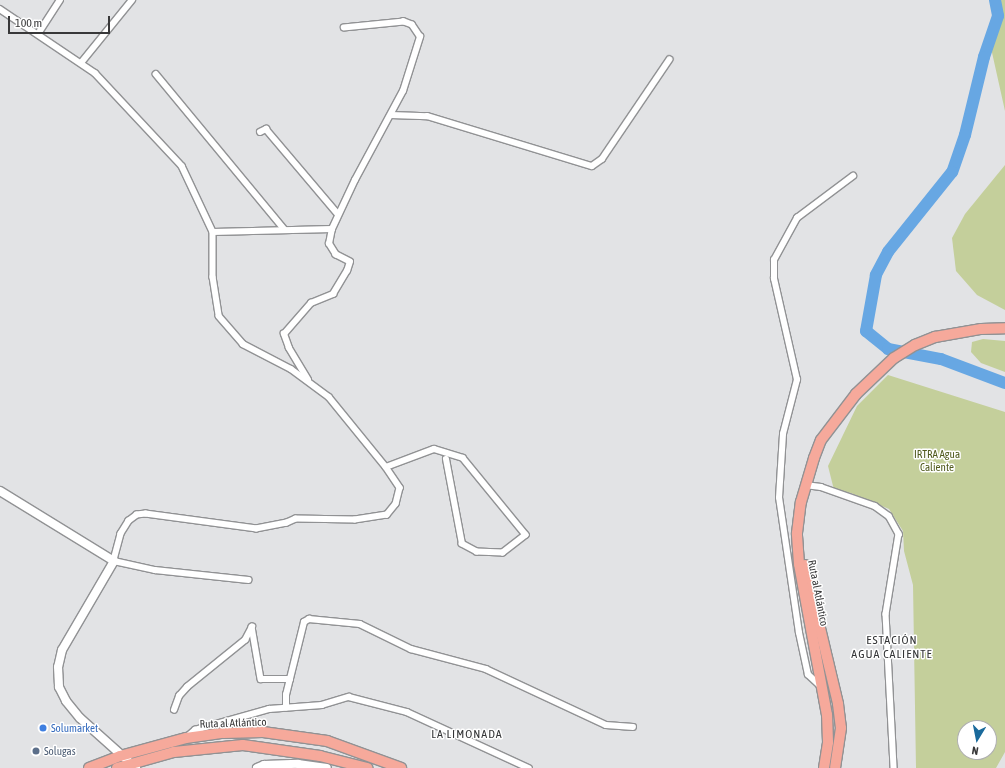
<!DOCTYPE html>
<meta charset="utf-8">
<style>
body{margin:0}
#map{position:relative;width:1005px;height:768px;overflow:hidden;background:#e2e3e5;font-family:"Asap Condensed",sans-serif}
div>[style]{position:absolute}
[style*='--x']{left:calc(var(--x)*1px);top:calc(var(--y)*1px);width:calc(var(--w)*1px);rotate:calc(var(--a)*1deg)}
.green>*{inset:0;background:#c4cf9b}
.river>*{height:12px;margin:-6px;padding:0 6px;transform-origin:6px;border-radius:6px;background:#67a7e3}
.roads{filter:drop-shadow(1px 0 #919294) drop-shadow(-1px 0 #919294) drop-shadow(0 1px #919294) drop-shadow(0 -1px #919294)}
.street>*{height:5.5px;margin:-2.75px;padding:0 2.75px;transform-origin:2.75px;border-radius:2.75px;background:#fff}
.secondary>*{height:8px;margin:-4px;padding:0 4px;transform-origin:4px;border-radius:4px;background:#fff}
.highway>*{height:10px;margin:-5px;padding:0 5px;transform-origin:5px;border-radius:5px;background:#f6a99b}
.dots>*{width:11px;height:11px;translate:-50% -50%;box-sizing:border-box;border:2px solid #fff;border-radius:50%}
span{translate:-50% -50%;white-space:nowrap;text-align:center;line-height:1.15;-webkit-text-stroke:3px #fff;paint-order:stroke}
.park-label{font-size:11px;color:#505a1d}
.street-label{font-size:11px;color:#383839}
.shop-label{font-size:11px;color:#366cbe}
.left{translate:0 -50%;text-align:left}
.service-label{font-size:11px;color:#4e5e75}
.neighbourhood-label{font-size:12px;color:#333436;letter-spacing:1px}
.north{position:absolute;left:957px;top:720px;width:40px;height:40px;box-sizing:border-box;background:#fff;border:1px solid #afafb0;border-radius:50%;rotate:190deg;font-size:11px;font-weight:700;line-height:16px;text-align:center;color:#383839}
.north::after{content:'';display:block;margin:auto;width:14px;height:18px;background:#1a6a9c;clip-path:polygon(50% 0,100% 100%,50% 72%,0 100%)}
.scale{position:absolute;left:8px;top:16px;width:102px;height:18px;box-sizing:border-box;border:2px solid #383839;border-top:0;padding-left:5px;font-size:12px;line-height:14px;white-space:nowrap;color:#383839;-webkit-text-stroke:3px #fff;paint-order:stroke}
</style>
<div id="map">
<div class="green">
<i style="clip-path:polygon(994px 0,1005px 0,1005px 111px,991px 48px,995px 25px)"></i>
<i style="clip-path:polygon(1005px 165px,1005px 310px,977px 295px,956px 271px,952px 238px,965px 214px)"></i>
<i style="clip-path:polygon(983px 339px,1005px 341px,1005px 372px,981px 363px,971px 352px,972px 342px)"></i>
<i style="clip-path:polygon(evenodd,888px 375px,1005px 412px,1005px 752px,996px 768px,916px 768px,913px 585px,904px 551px,903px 531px,889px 509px,851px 493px,834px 490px,828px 466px,857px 406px,888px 375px,965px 728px,989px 728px,989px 752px,965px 752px,965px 728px)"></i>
</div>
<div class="river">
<i style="--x:995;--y:0;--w:16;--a:79"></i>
<i style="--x:998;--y:16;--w:43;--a:108.9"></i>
<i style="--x:984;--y:57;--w:80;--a:103.7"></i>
<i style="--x:965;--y:135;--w:39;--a:109"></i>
<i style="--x:952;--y:172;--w:102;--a:128.7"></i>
<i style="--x:888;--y:252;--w:26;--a:118"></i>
<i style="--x:876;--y:275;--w:57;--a:100.1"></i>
<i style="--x:866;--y:331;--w:28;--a:39"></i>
<i style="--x:888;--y:349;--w:54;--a:10.7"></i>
<i style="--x:941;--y:359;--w:68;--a:20.6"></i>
</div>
<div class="roads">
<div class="street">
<i style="--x:0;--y:9;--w:115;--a:34"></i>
<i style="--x:95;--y:73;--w:127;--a:46.9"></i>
<i style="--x:182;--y:166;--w:73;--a:64.8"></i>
<i style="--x:213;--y:232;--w:45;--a:90"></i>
<i style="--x:213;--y:277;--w:39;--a:81"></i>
<i style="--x:219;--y:316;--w:37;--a:49"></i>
<i style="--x:243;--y:344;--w:54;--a:27.5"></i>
<i style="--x:291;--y:369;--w:47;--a:36.4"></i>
<i style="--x:329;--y:397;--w:90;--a:50.8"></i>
<i style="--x:386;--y:467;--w:25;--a:56"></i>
<i style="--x:400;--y:488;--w:16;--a:104"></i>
<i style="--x:396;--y:504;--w:14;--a:129"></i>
<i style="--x:387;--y:515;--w:32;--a:171"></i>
<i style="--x:355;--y:520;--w:59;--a:-179"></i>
<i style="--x:296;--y:519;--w:10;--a:156"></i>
<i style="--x:287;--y:523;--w:31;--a:169"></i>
<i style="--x:257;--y:529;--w:112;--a:-172.3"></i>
<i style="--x:146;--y:514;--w:9;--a:174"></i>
<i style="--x:137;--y:515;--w:10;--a:143"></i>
<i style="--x:129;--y:521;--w:15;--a:122"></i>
<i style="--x:121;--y:534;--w:28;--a:105"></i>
<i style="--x:114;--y:561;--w:42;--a:12.4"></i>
<i style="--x:155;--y:570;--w:94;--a:6.1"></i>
<i style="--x:38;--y:34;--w:40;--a:-57.1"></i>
<i style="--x:81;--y:63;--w:81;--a:-51"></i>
<i style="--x:156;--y:74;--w:202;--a:50.4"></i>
<i style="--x:391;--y:115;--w:36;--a:2"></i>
<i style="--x:427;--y:116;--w:172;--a:16.9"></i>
<i style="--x:592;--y:166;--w:12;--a:-35"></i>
<i style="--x:602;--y:159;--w:120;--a:-55.9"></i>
<i style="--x:260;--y:132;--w:7;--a:-27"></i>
<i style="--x:266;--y:129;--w:111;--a:49.7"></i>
<i style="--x:213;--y:232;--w:119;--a:-1.4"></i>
<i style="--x:308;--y:380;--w:37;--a:-121"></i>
<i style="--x:289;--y:348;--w:15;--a:-110"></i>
<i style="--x:284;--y:334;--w:41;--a:-48.9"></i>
<i style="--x:311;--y:303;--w:24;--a:-22"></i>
<i style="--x:333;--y:294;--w:27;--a:-59"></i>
<i style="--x:347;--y:271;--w:9;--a:-72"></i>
<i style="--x:350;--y:262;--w:16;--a:-153"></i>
<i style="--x:336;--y:255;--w:13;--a:-122"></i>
<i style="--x:329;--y:244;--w:15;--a:-79"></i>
<i style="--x:332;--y:229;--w:54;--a:-64.9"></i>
<i style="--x:355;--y:180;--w:101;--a:-61.7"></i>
<i style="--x:403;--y:91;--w:57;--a:-72.5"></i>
<i style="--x:420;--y:37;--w:14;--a:-124"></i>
<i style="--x:412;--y:25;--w:9;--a:-159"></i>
<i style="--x:404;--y:22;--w:60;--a:174.3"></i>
<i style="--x:386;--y:467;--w:51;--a:-20.6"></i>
<i style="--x:434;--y:449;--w:30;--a:17"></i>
<i style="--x:463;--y:458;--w:99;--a:50.7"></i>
<i style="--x:526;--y:535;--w:29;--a:142"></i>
<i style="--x:503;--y:553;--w:26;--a:-178"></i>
<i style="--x:477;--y:552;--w:17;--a:-152"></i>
<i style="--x:462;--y:544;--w:86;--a:-100.7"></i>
<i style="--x:805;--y:485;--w:16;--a:7"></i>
<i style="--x:821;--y:487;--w:57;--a:19.4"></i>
<i style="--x:875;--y:506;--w:17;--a:36"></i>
<i style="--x:889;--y:516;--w:21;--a:61"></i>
<i style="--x:899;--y:534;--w:81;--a:99.2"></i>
<i style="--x:886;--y:614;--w:154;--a:87"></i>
<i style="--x:820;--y:686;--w:16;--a:-137"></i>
<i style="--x:808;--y:675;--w:43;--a:-102.1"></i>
<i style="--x:799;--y:633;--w:136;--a:-98.4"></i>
<i style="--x:779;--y:498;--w:64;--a:-86.4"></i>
<i style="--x:783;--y:434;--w:56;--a:-75.5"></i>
<i style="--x:797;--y:380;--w:104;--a:-102.8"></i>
<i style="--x:774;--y:279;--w:19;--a:-90"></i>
<i style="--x:774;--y:260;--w:48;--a:-61.3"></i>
<i style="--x:797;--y:218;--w:70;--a:-36.9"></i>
<i style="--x:286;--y:708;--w:13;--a:-90"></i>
<i style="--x:286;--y:695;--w:75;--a:-76.1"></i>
<i style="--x:304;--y:622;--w:6;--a:-31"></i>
<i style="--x:309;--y:619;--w:51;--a:5.6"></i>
<i style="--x:360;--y:624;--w:57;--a:26.1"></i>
<i style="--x:411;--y:649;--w:78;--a:14.9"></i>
<i style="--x:486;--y:669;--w:132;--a:25"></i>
<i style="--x:606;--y:725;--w:27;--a:4"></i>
<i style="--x:174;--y:710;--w:15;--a:-70"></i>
<i style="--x:179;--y:696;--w:12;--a:-48"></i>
<i style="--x:187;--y:687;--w:75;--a:-39"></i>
<i style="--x:245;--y:640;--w:15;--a:-62"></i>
<i style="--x:252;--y:627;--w:53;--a:80.2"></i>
<i style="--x:261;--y:679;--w:29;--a:0"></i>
<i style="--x:188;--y:736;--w:9;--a:-41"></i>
<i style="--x:195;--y:730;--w:77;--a:-15.8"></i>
<i style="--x:269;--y:709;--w:53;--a:-4.3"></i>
<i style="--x:322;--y:705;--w:28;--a:-17"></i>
<i style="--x:349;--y:697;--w:60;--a:14.5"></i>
<i style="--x:407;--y:712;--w:134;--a:24.7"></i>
</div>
<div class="secondary">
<i style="--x:0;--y:491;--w:134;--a:31.6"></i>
<i style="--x:114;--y:561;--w:103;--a:120.3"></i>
<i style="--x:62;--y:650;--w:17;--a:103"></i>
<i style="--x:58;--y:667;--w:20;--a:87"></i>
<i style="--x:59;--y:687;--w:16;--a:63"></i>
<i style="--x:66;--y:701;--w:22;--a:51"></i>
<i style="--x:80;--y:718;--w:75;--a:41.8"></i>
<i style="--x:257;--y:768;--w:8;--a:-23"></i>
<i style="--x:264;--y:765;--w:34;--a:-2"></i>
<i style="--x:298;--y:764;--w:29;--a:8"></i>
</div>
<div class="highway">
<i style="--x:805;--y:565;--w:143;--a:76.6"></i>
<i style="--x:838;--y:704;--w:24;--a:83"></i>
<i style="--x:841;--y:728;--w:40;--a:98.5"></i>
<i style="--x:89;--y:768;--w:33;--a:-21"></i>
<i style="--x:120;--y:756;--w:68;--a:-15.3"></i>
<i style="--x:186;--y:738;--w:37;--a:-8"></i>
<i style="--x:223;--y:733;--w:40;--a:-1.4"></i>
<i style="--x:263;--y:732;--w:65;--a:8"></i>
<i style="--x:327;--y:741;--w:79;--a:20"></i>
<i style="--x:117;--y:768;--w:59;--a:-15.7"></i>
<i style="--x:174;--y:752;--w:69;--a:-5.8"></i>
<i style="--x:243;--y:745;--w:78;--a:8.1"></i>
<i style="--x:320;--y:756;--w:49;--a:14.3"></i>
<i style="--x:824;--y:768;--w:26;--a:-81"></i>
<i style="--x:828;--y:742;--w:27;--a:-92"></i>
<i style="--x:827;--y:715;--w:154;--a:-100.5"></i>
<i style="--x:799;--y:564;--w:31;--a:-94"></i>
<i style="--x:797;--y:533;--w:31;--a:-83"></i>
<i style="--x:801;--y:502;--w:46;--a:-73.5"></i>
<i style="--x:814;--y:458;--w:19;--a:-69"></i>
<i style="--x:821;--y:440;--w:58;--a:-52.7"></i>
<i style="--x:856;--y:394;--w:52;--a:-43.5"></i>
<i style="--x:894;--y:358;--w:25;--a:-32"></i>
<i style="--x:915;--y:345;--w:22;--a:-22"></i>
<i style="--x:935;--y:337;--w:47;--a:-9.9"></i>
<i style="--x:981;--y:329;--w:24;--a:-2"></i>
</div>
</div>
<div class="dots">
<i style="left:43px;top:728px;background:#3f7fe0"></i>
<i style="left:36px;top:751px;background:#5c6f8a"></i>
</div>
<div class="park-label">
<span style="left:937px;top:461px">IRTRA Agua<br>Caliente</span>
</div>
<div class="street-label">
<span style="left:818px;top:593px;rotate:79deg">Ruta al Atlántico</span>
<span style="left:233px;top:723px;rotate:-2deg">Ruta al Atlántico</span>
</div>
<div class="shop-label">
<span class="left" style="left:51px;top:728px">Solumarket</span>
</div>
<div class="service-label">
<span class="left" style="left:44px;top:751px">Solugas</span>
</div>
<div class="neighbourhood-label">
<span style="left:892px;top:648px">ESTACIÓN<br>AGUA CALIENTE</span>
<span style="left:467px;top:735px">LA LIMONADA</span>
</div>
<div class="north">N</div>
<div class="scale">100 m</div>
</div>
